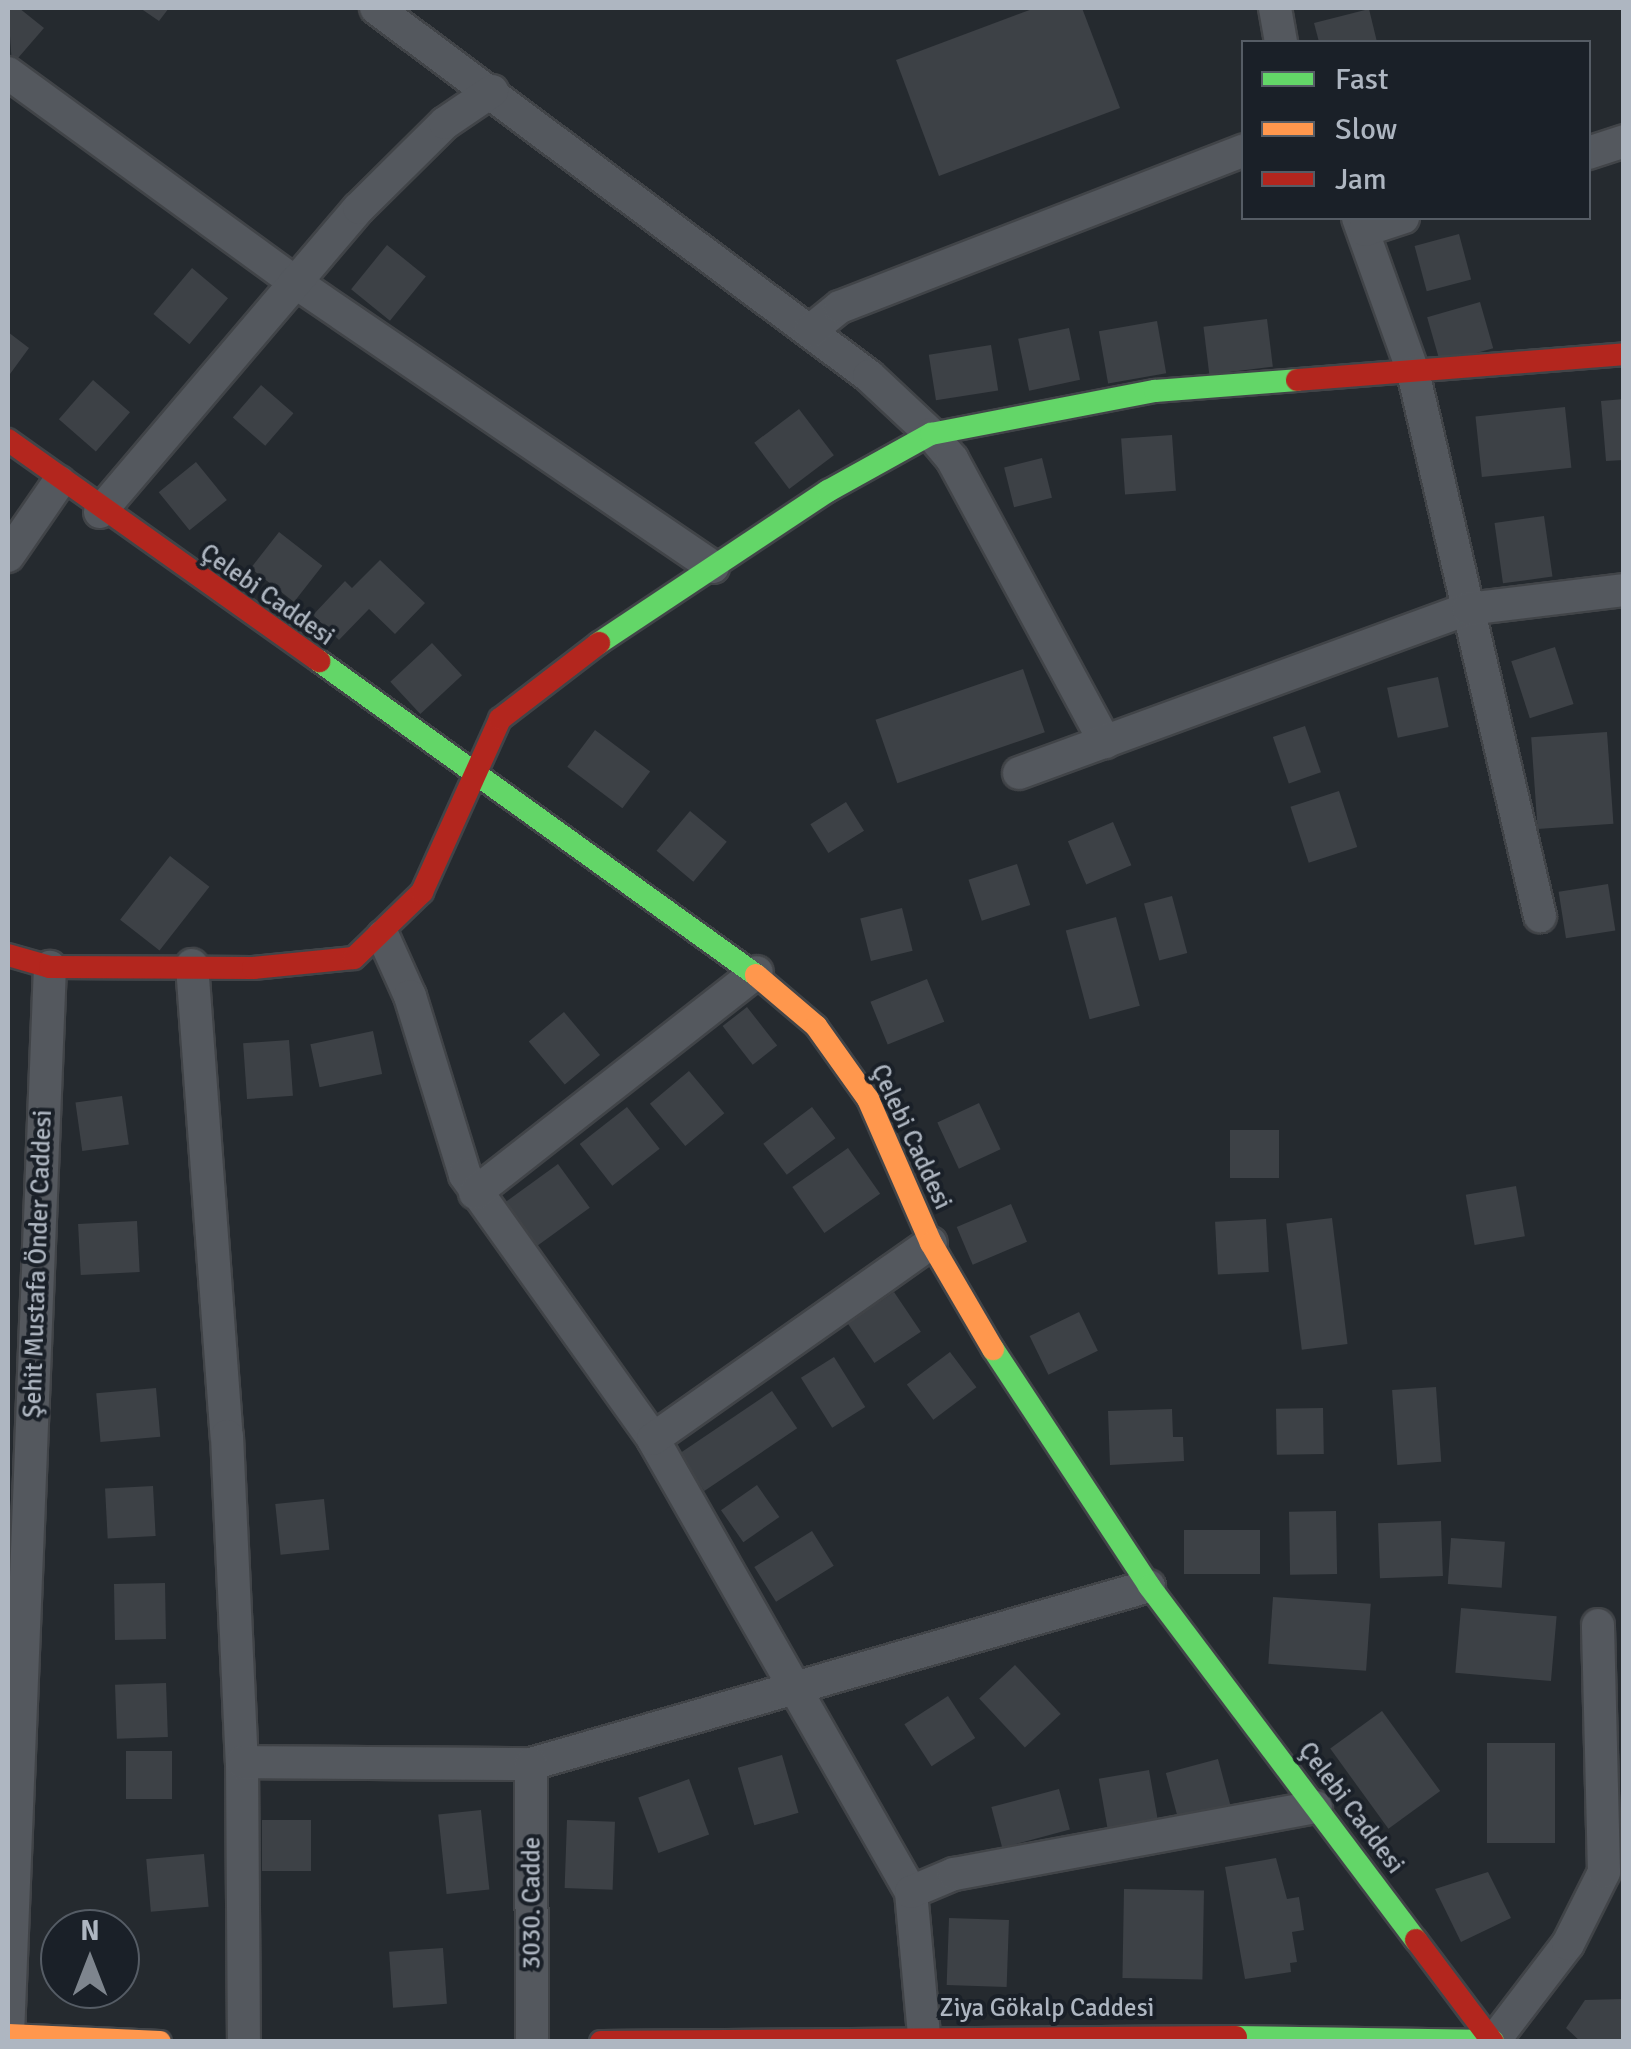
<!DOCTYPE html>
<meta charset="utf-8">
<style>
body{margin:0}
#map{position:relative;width:1631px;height:2049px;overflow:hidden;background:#252a2f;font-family:Signika,sans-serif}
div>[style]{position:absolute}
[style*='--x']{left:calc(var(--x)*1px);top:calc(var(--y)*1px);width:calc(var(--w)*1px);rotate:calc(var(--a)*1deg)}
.building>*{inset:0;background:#3d4146;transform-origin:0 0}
.roads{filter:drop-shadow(2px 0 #414448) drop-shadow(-2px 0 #414448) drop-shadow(0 2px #414448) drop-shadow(0 -2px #414448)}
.street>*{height:32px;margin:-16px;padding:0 16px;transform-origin:16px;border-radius:16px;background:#54585e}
.fast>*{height:22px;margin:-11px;padding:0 11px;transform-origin:11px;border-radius:11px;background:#63d668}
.slow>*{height:22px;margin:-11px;padding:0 11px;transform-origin:11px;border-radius:11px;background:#ff974d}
.jam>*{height:22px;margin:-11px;padding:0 11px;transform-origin:11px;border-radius:11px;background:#b3261e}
span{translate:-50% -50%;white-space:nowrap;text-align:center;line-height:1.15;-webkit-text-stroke:8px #1a2028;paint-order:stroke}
.street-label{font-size:25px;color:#aeb6c1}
.frame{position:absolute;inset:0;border:10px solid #aeb6c1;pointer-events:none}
.legend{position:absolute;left:1241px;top:40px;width:350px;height:180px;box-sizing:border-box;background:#1a2028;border:2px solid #555c65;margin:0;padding:12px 18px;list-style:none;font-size:30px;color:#aeb6c1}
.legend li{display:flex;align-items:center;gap:20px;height:50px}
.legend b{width:50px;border:2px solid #555c65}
.north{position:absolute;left:40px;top:1909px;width:100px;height:100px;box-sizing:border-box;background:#1a2028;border:2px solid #555c65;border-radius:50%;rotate:0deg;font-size:28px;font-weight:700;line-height:40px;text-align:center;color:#aeb6c1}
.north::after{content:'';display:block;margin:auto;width:35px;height:45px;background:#7e858e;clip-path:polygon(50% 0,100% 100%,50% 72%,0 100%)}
</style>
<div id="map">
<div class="building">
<i style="clip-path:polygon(8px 8px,19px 8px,44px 28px,12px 65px)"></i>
<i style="clip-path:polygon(140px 8px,169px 8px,159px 21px)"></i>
<i style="clip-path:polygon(1035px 8px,1082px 8px,1120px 108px,939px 176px,896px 60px)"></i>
<i style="clip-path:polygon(1369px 9px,1377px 42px,1319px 42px,1314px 23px)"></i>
<i style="left:1459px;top:234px;width:47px;height:46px;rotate:75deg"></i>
<i style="left:387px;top:245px;width:50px;height:57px;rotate:39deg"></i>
<i style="left:192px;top:268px;width:47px;height:60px;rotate:40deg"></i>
<i style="left:1480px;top:302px;width:48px;height:55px;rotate:74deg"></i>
<i style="left:1267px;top:319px;width:48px;height:64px;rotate:83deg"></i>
<i style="left:1157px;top:321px;width:53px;height:59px;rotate:80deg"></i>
<i style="left:1069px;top:328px;width:53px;height:52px;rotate:78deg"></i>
<i style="clip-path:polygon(8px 332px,29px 348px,10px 374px,8px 372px)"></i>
<i style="left:991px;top:345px;width:46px;height:63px;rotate:81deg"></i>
<i style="left:93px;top:380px;width:49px;height:52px;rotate:41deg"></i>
<i style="left:261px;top:385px;width:43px;height:43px;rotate:41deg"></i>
<i style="clip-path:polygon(1624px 399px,1624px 460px,1606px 461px,1601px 401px)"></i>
<i style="left:1565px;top:407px;width:61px;height:90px;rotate:84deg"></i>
<i style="left:799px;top:409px;width:58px;height:56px;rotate:53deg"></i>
<i style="left:1172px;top:435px;width:56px;height:51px;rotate:86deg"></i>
<i style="left:1042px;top:458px;width:41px;height:39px;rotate:76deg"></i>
<i style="left:196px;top:462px;width:49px;height:48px;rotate:51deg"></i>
<i style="left:1544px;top:516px;width:61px;height:50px;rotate:82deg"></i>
<i style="left:279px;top:532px;width:55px;height:46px;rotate:38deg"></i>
<i style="clip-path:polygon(380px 560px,425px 603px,395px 634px,369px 609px,339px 640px,313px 615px,345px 581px,352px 588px)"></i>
<i style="left:432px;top:643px;width:44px;height:57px;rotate:47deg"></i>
<i style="left:1555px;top:647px;width:60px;height:46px;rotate:72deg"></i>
<i style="left:1023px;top:669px;width:67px;height:156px;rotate:71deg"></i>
<i style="left:1438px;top:677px;width:51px;height:52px;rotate:78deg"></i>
<i style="left:1305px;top:726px;width:49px;height:34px;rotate:71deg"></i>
<i style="left:595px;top:730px;width:69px;height:46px;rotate:37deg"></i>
<i style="left:1607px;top:732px;width:92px;height:76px;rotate:86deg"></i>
<i style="left:1339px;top:791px;width:59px;height:51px;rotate:72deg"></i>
<i style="left:846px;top:802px;width:34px;height:42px;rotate:58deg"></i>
<i style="left:690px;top:811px;width:48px;height:52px;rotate:40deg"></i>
<i style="left:1113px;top:822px;width:47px;height:49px;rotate:67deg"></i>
<i style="left:170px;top:856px;width:50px;height:81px;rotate:38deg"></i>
<i style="left:1017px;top:864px;width:43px;height:51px;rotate:72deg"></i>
<i style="left:1608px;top:884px;width:47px;height:50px;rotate:81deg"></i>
<i style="left:1172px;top:896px;width:59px;height:29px;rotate:75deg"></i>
<i style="left:902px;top:908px;width:44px;height:43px;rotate:76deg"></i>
<i style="left:1116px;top:917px;width:92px;height:52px;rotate:75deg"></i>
<i style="left:927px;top:979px;width:46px;height:61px;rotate:68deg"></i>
<i style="left:747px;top:1007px;width:49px;height:31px;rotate:52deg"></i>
<i style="left:564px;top:1012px;width:56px;height:46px;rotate:50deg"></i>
<i style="left:373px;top:1031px;width:44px;height:64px;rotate:78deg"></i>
<i style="left:289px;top:1040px;width:56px;height:46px;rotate:86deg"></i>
<i style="left:689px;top:1071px;width:55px;height:51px;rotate:50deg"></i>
<i style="left:122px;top:1096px;width:49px;height:47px;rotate:82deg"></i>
<i style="left:979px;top:1103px;width:51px;height:46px;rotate:65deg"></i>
<i style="left:627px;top:1107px;width:53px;height:60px;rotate:52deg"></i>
<i style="left:812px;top:1107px;width:39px;height:61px;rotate:53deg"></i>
<i style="left:1230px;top:1130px;width:49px;height:48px"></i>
<i style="left:848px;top:1148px;width:56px;height:68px;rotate:55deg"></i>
<i style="left:558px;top:1164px;width:54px;height:69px;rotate:54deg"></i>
<i style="left:1516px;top:1186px;width:51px;height:51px;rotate:80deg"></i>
<i style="left:1011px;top:1204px;width:41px;height:59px;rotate:67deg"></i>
<i style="left:1332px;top:1218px;width:127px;height:46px;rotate:83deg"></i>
<i style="left:1266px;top:1219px;width:53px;height:51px;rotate:87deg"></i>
<i style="left:137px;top:1221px;width:51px;height:59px;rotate:87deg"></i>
<i style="left:894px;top:1292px;width:48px;height:56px;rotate:56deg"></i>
<i style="left:1079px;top:1312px;width:43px;height:55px;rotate:64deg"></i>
<i style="left:950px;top:1352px;width:44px;height:54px;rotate:53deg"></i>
<i style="left:834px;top:1357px;width:59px;height:39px;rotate:58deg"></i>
<i style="left:1436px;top:1387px;width:75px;height:44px;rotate:86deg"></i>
<i style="left:156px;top:1388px;width:49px;height:60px;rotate:85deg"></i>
<i style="left:772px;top:1391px;width:45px;height:112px;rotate:56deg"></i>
<i style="left:1323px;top:1408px;width:46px;height:47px;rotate:89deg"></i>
<i style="clip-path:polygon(1172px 1409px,1173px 1437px,1183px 1437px,1184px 1461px,1110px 1465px,1108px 1411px)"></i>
<i style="left:757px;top:1485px;width:39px;height:44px;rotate:55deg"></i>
<i style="left:153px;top:1486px;width:50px;height:48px;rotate:87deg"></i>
<i style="left:324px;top:1499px;width:51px;height:49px;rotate:84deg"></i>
<i style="left:1336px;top:1511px;width:63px;height:47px;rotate:89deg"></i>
<i style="left:1441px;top:1521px;width:55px;height:63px;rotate:88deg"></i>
<i style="left:1184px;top:1530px;width:76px;height:44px"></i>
<i style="left:812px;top:1531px;width:41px;height:68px;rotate:58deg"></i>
<i style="left:1451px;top:1538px;width:54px;height:46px;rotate:4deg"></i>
<i style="left:165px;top:1583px;width:56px;height:51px;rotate:89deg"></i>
<i style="left:1273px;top:1597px;width:98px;height:67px;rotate:4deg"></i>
<i style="left:1461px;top:1608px;width:96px;height:65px;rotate:5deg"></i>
<i style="left:1015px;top:1665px;width:67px;height:49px;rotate:47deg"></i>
<i style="left:166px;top:1683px;width:54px;height:51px;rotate:88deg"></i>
<i style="left:948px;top:1696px;width:50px;height:52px;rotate:57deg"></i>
<i style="left:1382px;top:1711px;width:99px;height:64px;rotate:54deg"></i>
<i style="left:1487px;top:1743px;width:68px;height:100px"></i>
<i style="left:126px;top:1751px;width:46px;height:48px"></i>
<i style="left:782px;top:1755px;width:60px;height:46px;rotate:74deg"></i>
<i style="left:1218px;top:1759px;width:51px;height:54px;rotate:75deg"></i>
<i style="left:1149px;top:1770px;width:54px;height:51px;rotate:80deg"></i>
<i style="left:689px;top:1779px;width:59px;height:54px;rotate:70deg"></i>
<i style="left:1059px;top:1789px;width:42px;height:70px;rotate:75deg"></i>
<i style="left:481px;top:1810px;width:80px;height:43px;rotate:84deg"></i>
<i style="left:311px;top:1820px;width:51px;height:49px;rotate:90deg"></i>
<i style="left:567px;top:1820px;width:48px;height:68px;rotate:2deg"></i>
<i style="left:204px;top:1854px;width:53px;height:58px;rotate:85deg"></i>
<i style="clip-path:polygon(1276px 1858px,1287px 1899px,1299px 1897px,1304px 1930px,1292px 1932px,1297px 1962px,1290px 1963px,1291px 1972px,1245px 1979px,1225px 1867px)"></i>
<i style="clip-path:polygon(1488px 1872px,1511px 1918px,1461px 1942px,1435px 1889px)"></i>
<i style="left:1124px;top:1889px;width:80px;height:89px;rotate:1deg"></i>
<i style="left:949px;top:1918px;width:60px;height:67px;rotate:2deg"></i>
<i style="left:443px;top:1948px;width:56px;height:54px;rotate:86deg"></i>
<i style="clip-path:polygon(1624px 1999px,1624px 2042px,1581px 2042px,1566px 2028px,1585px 2000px)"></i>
</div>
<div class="roads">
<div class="street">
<i style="--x:376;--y:8;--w:615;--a:36.74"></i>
<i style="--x:869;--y:376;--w:85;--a:43.1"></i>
<i style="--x:931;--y:434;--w:33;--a:50"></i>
<i style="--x:952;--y:459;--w:322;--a:61.6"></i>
<i style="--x:1275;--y:8;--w:35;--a:80"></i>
<i style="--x:8;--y:73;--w:355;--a:36.1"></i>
<i style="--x:295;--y:282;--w:506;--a:34.29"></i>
<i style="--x:1588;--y:153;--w:38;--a:-18"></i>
<i style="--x:1358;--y:218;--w:164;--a:70.3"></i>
<i style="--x:1413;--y:372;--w:559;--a:76.86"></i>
<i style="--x:1365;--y:230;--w:40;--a:-18"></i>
<i style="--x:810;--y:331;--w:38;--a:-39"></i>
<i style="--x:840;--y:307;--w:433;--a:-21.2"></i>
<i style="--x:100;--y:512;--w:399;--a:-49.6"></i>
<i style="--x:359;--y:208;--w:121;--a:-44.7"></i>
<i style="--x:445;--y:123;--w:57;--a:-34.2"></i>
<i style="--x:8;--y:556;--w:90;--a:-55.4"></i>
<i style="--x:1019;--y:773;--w:478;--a:-20.1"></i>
<i style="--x:1468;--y:609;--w:157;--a:-6.9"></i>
<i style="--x:383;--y:936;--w:66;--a:65.8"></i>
<i style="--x:410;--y:996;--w:187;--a:72.9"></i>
<i style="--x:465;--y:1175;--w:324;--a:54.5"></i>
<i style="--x:653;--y:1439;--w:521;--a:60.34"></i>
<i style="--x:911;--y:1892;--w:145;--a:84.8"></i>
<i style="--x:192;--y:965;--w:472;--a:85.8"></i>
<i style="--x:227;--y:1436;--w:326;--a:87.4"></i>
<i style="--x:242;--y:1762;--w:280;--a:89.6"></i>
<i style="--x:475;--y:1193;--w:358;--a:-38.1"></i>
<i style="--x:653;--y:1439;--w:340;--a:-35.2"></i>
<i style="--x:242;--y:1762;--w:289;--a:0.4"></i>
<i style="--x:531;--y:1764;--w:643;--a:-16.07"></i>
<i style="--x:531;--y:1764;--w:278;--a:89.8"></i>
<i style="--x:911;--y:1892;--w:47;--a:-22.7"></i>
<i style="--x:954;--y:1874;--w:368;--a:-10.5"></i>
<i style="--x:8;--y:2035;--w:1069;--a:-87.75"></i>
<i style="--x:1493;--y:2042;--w:123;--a:-52.6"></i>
<i style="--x:1568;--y:1944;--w:80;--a:-63.4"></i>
<i style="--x:1604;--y:1872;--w:247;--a:-91.4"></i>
</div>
<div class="fast">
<i style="--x:599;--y:643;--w:275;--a:-33.6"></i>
<i style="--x:828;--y:491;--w:118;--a:-29"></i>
<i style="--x:931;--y:434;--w:228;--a:-10.9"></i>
<i style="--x:1155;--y:391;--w:142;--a:-4.4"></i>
<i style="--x:319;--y:661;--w:538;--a:35.7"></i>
<i style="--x:993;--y:1349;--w:284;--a:56.6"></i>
<i style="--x:1149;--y:1586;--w:443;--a:53"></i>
<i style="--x:1236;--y:2037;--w:257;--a:0.9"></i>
</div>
<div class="slow">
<i style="--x:756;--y:975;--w:79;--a:40.4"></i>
<i style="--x:816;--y:1026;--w:90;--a:54.5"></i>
<i style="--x:868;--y:1099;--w:157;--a:66.4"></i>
<i style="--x:931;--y:1243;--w:123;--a:59.7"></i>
<i style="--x:8;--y:2035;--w:152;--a:2.6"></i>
</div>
<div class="jam">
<i style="--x:1297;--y:380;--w:328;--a:-4.5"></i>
<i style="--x:8;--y:440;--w:382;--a:35.4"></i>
<i style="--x:8;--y:955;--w:44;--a:15.9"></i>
<i style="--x:50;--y:967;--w:203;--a:0.3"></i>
<i style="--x:253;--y:968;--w:101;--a:-5.7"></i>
<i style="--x:354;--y:958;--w:95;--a:-44.1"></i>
<i style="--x:422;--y:892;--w:190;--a:-65.7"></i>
<i style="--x:500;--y:719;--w:125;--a:-37.5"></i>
<i style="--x:1416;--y:1940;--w:128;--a:53"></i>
<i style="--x:601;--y:2042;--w:635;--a:-0.45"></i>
</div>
</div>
<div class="street-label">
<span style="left:267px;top:595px;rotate:35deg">Çelebi Caddesi</span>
<span style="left:911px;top:1137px;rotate:65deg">Çelebi Caddesi</span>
<span style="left:38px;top:1264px;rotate:-88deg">Şehit Mustafa Önder Caddesi</span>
<span style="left:1351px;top:1808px;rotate:53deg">Çelebi Caddesi</span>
<span style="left:532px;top:1903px;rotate:-90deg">3030. Cadde</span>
<span style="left:1047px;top:2008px">Ziya Gökalp Caddesi</span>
</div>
<div class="frame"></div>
<ul class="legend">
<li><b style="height:12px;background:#63d668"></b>Fast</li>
<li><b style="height:12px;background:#ff974d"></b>Slow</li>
<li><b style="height:12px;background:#b3261e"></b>Jam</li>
</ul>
<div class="north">N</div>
</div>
